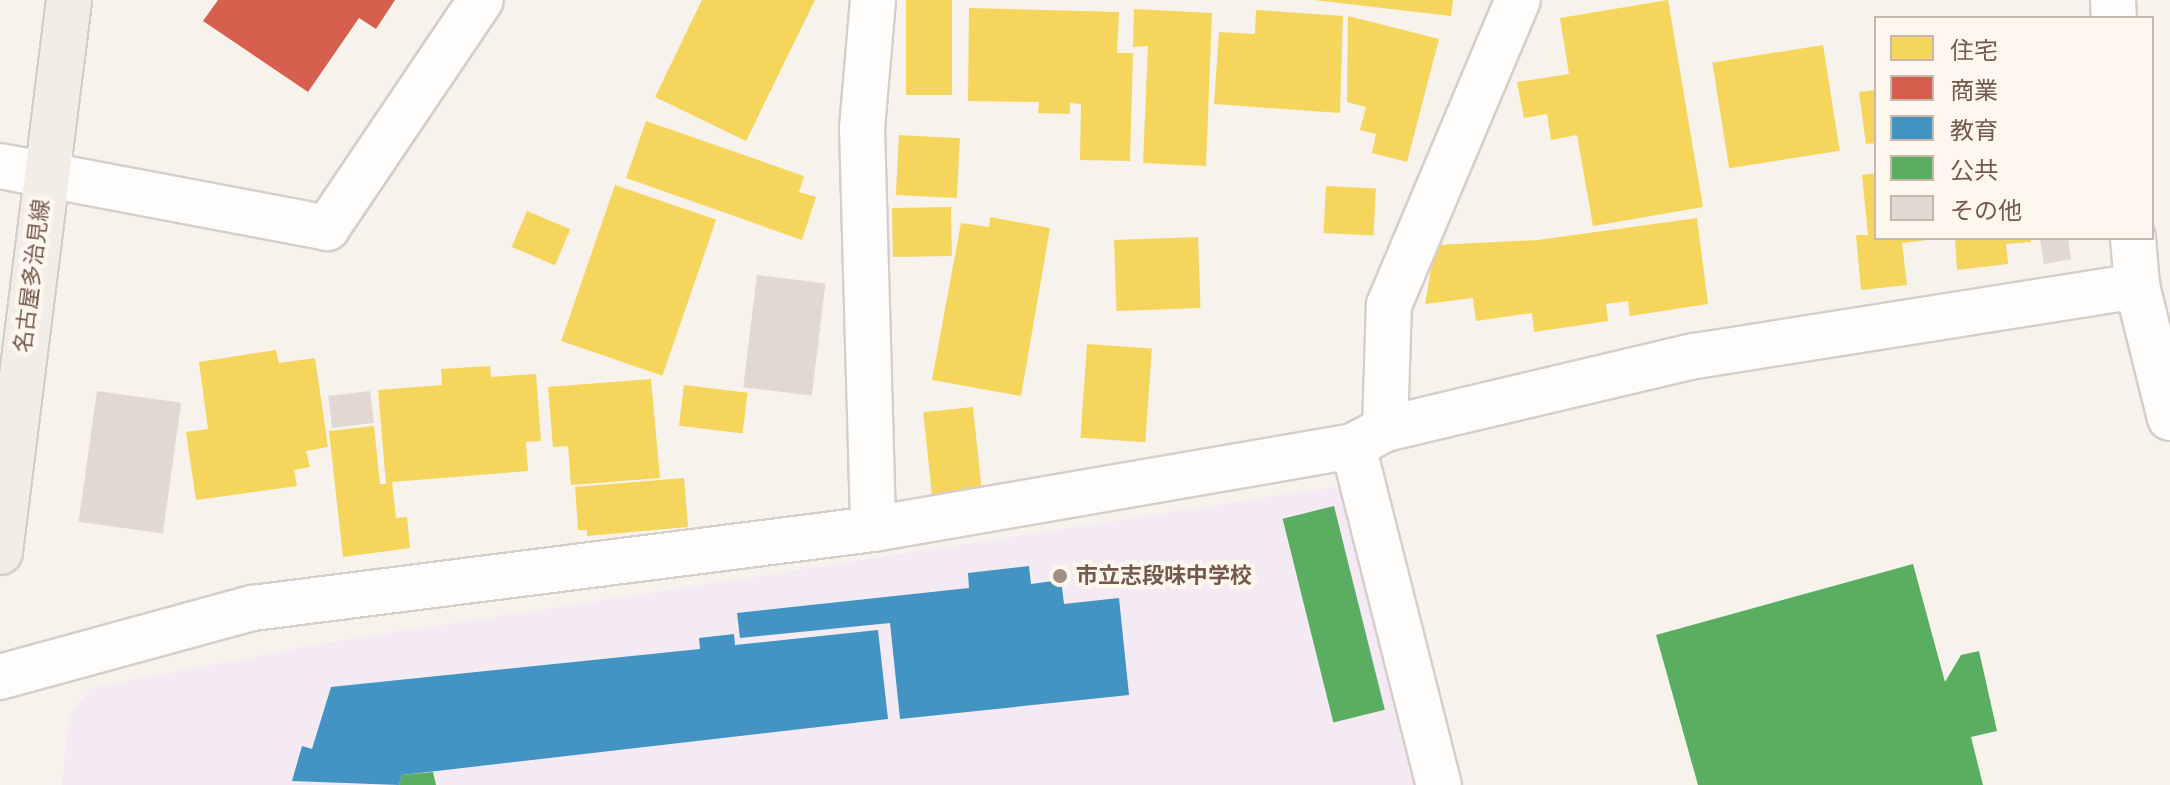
<!DOCTYPE html>
<meta charset="utf-8">
<style>
body{margin:0}
#map{position:relative;width:2170px;height:785px;overflow:hidden;background:#f7f2ec;font-family:Roboto,"Noto Sans JP",sans-serif}
div>[style]{position:absolute}
[style*='--x']{left:calc(var(--x)*1px);top:calc(var(--y)*1px);width:calc(var(--w)*1px);rotate:calc(var(--a)*1deg)}
.education>*{inset:0;background:#f3eaf3}
.homes>*{inset:0;background:#f6d55c;transform-origin:0 0}
.shops>*{inset:0;background:#d6604d}
.schools>*{inset:0;background:#4393c3}
.public>*{inset:0;background:#5aae61;transform-origin:0 0}
.building>*{inset:0;background:#e1d8d1;transform-origin:0 0}
.roads{filter:drop-shadow(2px 0 #d6cec8) drop-shadow(-2px 0 #d6cec8) drop-shadow(0 2px #d6cec8) drop-shadow(0 -2px #d6cec8)}
.minor>*{height:44px;margin:-22px;padding:0 22px;transform-origin:22px;border-radius:22px;background:#fefdfc}
.major>*{height:44px;margin:-22px;padding:0 22px;transform-origin:22px;border-radius:22px;background:#f2ede6}
.dots>*{width:22px;height:22px;translate:-50% -50%;box-sizing:border-box;border:4px solid #fef7ee;border-radius:50%}
span{translate:-50% -50%;white-space:nowrap;text-align:center;line-height:1.15;-webkit-text-stroke:8px #fef7ee;paint-order:stroke}
.street-label{font-size:22px;color:#75594c}
.poi-label{font-size:22px;color:#75594c;font-weight:700}
.left{translate:0 -50%;text-align:left}
.legend{position:absolute;left:1874px;top:16px;width:280px;height:224px;box-sizing:border-box;background:#fef7ee;border:2px solid #c7b8ad;margin:0;padding:10px 14px;list-style:none;font-size:24px;color:#75594c}
.legend li{display:flex;align-items:center;gap:16px;height:40px}
.legend b{width:40px;border:2px solid #c7b8ad}
</style>
<div id="map">
<div class="education">
<i style="clip-path:polygon(1340px 486px,1416px 785px,62px 785px,69px 716px,91px 688px,326px 643px)"></i>
</div>
<div class="homes">
<i style="clip-path:polygon(702px 0,815px 0,746px 141px,655px 97px)"></i>
<i style="left:906px;top:0;width:46px;height:95px"></i>
<i style="clip-path:polygon(1314px 0,1453px 0,1451px 16px)"></i>
<i style="clip-path:polygon(1668px 0,1703px 207px,1593px 226px,1577px 135px,1551px 140px,1547px 114px,1524px 118px,1517px 82px,1569px 74px,1560px 18px)"></i>
<i style="clip-path:polygon(969px 8px,1119px 12px,1117px 53px,1133px 53px,1130px 161px,1080px 160px,1081px 104px,1070px 103px,1070px 114px,1038px 113px,1039px 102px,968px 101px)"></i>
<i style="clip-path:polygon(1134px 9px,1212px 13px,1206px 166px,1143px 163px,1148px 46px,1133px 47px)"></i>
<i style="clip-path:polygon(1256px 10px,1343px 16px,1340px 113px,1214px 104px,1219px 32px,1255px 34px)"></i>
<i style="clip-path:polygon(1348px 16px,1439px 39px,1407px 162px,1372px 153px,1376px 134px,1360px 130px,1366px 107px,1347px 102px)"></i>
<i style="left:1823px;top:45px;width:107px;height:112px;rotate:81deg"></i>
<i style="clip-path:polygon(1876px 90px,1876px 143px,1866px 144px,1859px 92px)"></i>
<i style="clip-path:polygon(646px 121px,804px 176px,799px 192px,816px 197px,802px 240px,626px 178px)"></i>
<i style="left:899px;top:135px;width:61px;height:60px;rotate:3deg"></i>
<i style="clip-path:polygon(1876px 173px,1876px 238px,1928px 240px,1902px 243px,1907px 285px,1861px 290px,1856px 235px,1868px 235px,1862px 175px)"></i>
<i style="left:615px;top:185px;width:107px;height:165px;rotate:19deg"></i>
<i style="left:1326px;top:186px;width:50px;height:47px;rotate:3deg"></i>
<i style="left:951px;top:207px;width:49px;height:59px;rotate:89deg"></i>
<i style="left:527px;top:211px;width:47px;height:39px;rotate:23deg"></i>
<i style="clip-path:polygon(990px 217px,1050px 228px,1021px 396px,932px 380px,961px 223px,989px 227px)"></i>
<i style="clip-path:polygon(1697px 218px,1708px 304px,1630px 316px,1628px 301px,1606px 304px,1608px 321px,1534px 332px,1532px 313px,1476px 321px,1473px 298px,1425px 304px,1435px 245px,1538px 240px)"></i>
<i style="left:1198px;top:237px;width:71px;height:84px;rotate:88deg"></i>
<i style="clip-path:polygon(1955px 238px,2031px 238px,2031px 242px,2006px 244px,2008px 264px,1957px 270px)"></i>
<i style="left:1087px;top:344px;width:65px;height:94px;rotate:4deg"></i>
<i style="clip-path:polygon(276px 350px,279px 363px,315px 358px,328px 447px,306px 451px,310px 467px,294px 470px,297px 486px,196px 500px,186px 432px,208px 429px,199px 362px)"></i>
<i style="clip-path:polygon(490px 366px,491px 377px,536px 374px,541px 441px,526px 442px,528px 471px,392px 482px,396px 518px,407px 517px,410px 548px,343px 557px,329px 431px,374px 426px,380px 484px,386px 484px,378px 390px,442px 385px,441px 369px)"></i>
<i style="clip-path:polygon(651px 379px,660px 478px,571px 485px,568px 446px,553px 447px,548px 387px)"></i>
<i style="left:684px;top:385px;width:64px;height:41px;rotate:7deg"></i>
<i style="left:973px;top:407px;width:82px;height:50px;rotate:84deg"></i>
<i style="clip-path:polygon(684px 478px,688px 527px,587px 536px,587px 530px,578px 530px,575px 487px)"></i>
</div>
<div class="shops">
<i style="clip-path:polygon(218px 0,395px 0,376px 29px,359px 18px,308px 92px,203px 21px)"></i>
</div>
<div class="schools">
<i style="clip-path:polygon(1029px 566px,1031px 584px,1061px 580px,1064px 604px,1119px 598px,1129px 695px,900px 719px,890px 623px,740px 638px,737px 613px,969px 588px,968px 573px)"></i>
<i style="clip-path:polygon(878px 630px,888px 719px,402px 775px,399px 785px,292px 781px,302px 746px,312px 749px,331px 687px,700px 649px,699px 638px,734px 634px,735px 645px)"></i>
</div>
<div class="public">
<i style="left:1334px;top:506px;width:210px;height:53px;rotate:76deg"></i>
<i style="clip-path:polygon(1913px 564px,1945px 682px,1961px 655px,1979px 651px,1997px 731px,1971px 737px,1983px 785px,1698px 785px,1656px 635px)"></i>
<i style="clip-path:polygon(433px 772px,436px 785px,399px 785px,402px 775px)"></i>
</div>
<div class="building">
<i style="clip-path:polygon(2040px 238px,2068px 238px,2071px 259px,2044px 264px)"></i>
<i style="left:757px;top:275px;width:69px;height:113px;rotate:7deg"></i>
<i style="left:97px;top:391px;width:85px;height:132px;rotate:8deg"></i>
<i style="left:370px;top:391px;width:32px;height:42px;rotate:83deg"></i>
</div>
<div class="roads">
<div class="minor">
<i style="--x:873;--y:0;--w:128;--a:94.9"></i>
<i style="--x:862;--y:128;--w:401;--a:88.4"></i>
<i style="--x:2113;--y:0;--w:18;--a:87"></i>
<i style="--x:0;--y:166;--w:333;--a:10.7"></i>
<i style="--x:327;--y:228;--w:275;--a:-56"></i>
<i style="--x:2133;--y:238;--w:48;--a:85.2"></i>
<i style="--x:2137;--y:286;--w:136;--a:76"></i>
<i style="--x:1385;--y:429;--w:124;--a:-88.2"></i>
<i style="--x:1389;--y:305;--w:331;--a:-67.1"></i>
<i style="--x:1353;--y:446;--w:350;--a:75.8"></i>
<i style="--x:0;--y:677;--w:262;--a:-15.3"></i>
<i style="--x:253;--y:608;--w:625;--a:-7.26"></i>
<i style="--x:873;--y:529;--w:487;--a:-9.8"></i>
<i style="--x:1353;--y:446;--w:36;--a:-28"></i>
<i style="--x:1385;--y:429;--w:318;--a:-13.3"></i>
<i style="--x:1695;--y:356;--w:448;--a:-9"></i>
</div>
<div class="major">
<i style="--x:0;--y:552;--w:556;--a:-82.87"></i>
</div>
</div>
<div class="dots">
<i style="left:1060px;top:576px;background:#a28f84"></i>
</div>
<div class="street-label">
<span style="left:32px;top:276px;rotate:-83deg">名古屋多治見線</span>
</div>
<div class="poi-label">
<span class="left" style="left:1076px;top:576px">市立志段味中学校</span>
</div>
<ul class="legend">
<li><b style="height:22px;background:#f6d55c"></b>住宅</li>
<li><b style="height:22px;background:#d6604d"></b>商業</li>
<li><b style="height:22px;background:#4393c3"></b>教育</li>
<li><b style="height:22px;background:#5aae61"></b>公共</li>
<li><b style="height:22px;background:#e1d8d1"></b>その他</li>
</ul>
</div>
